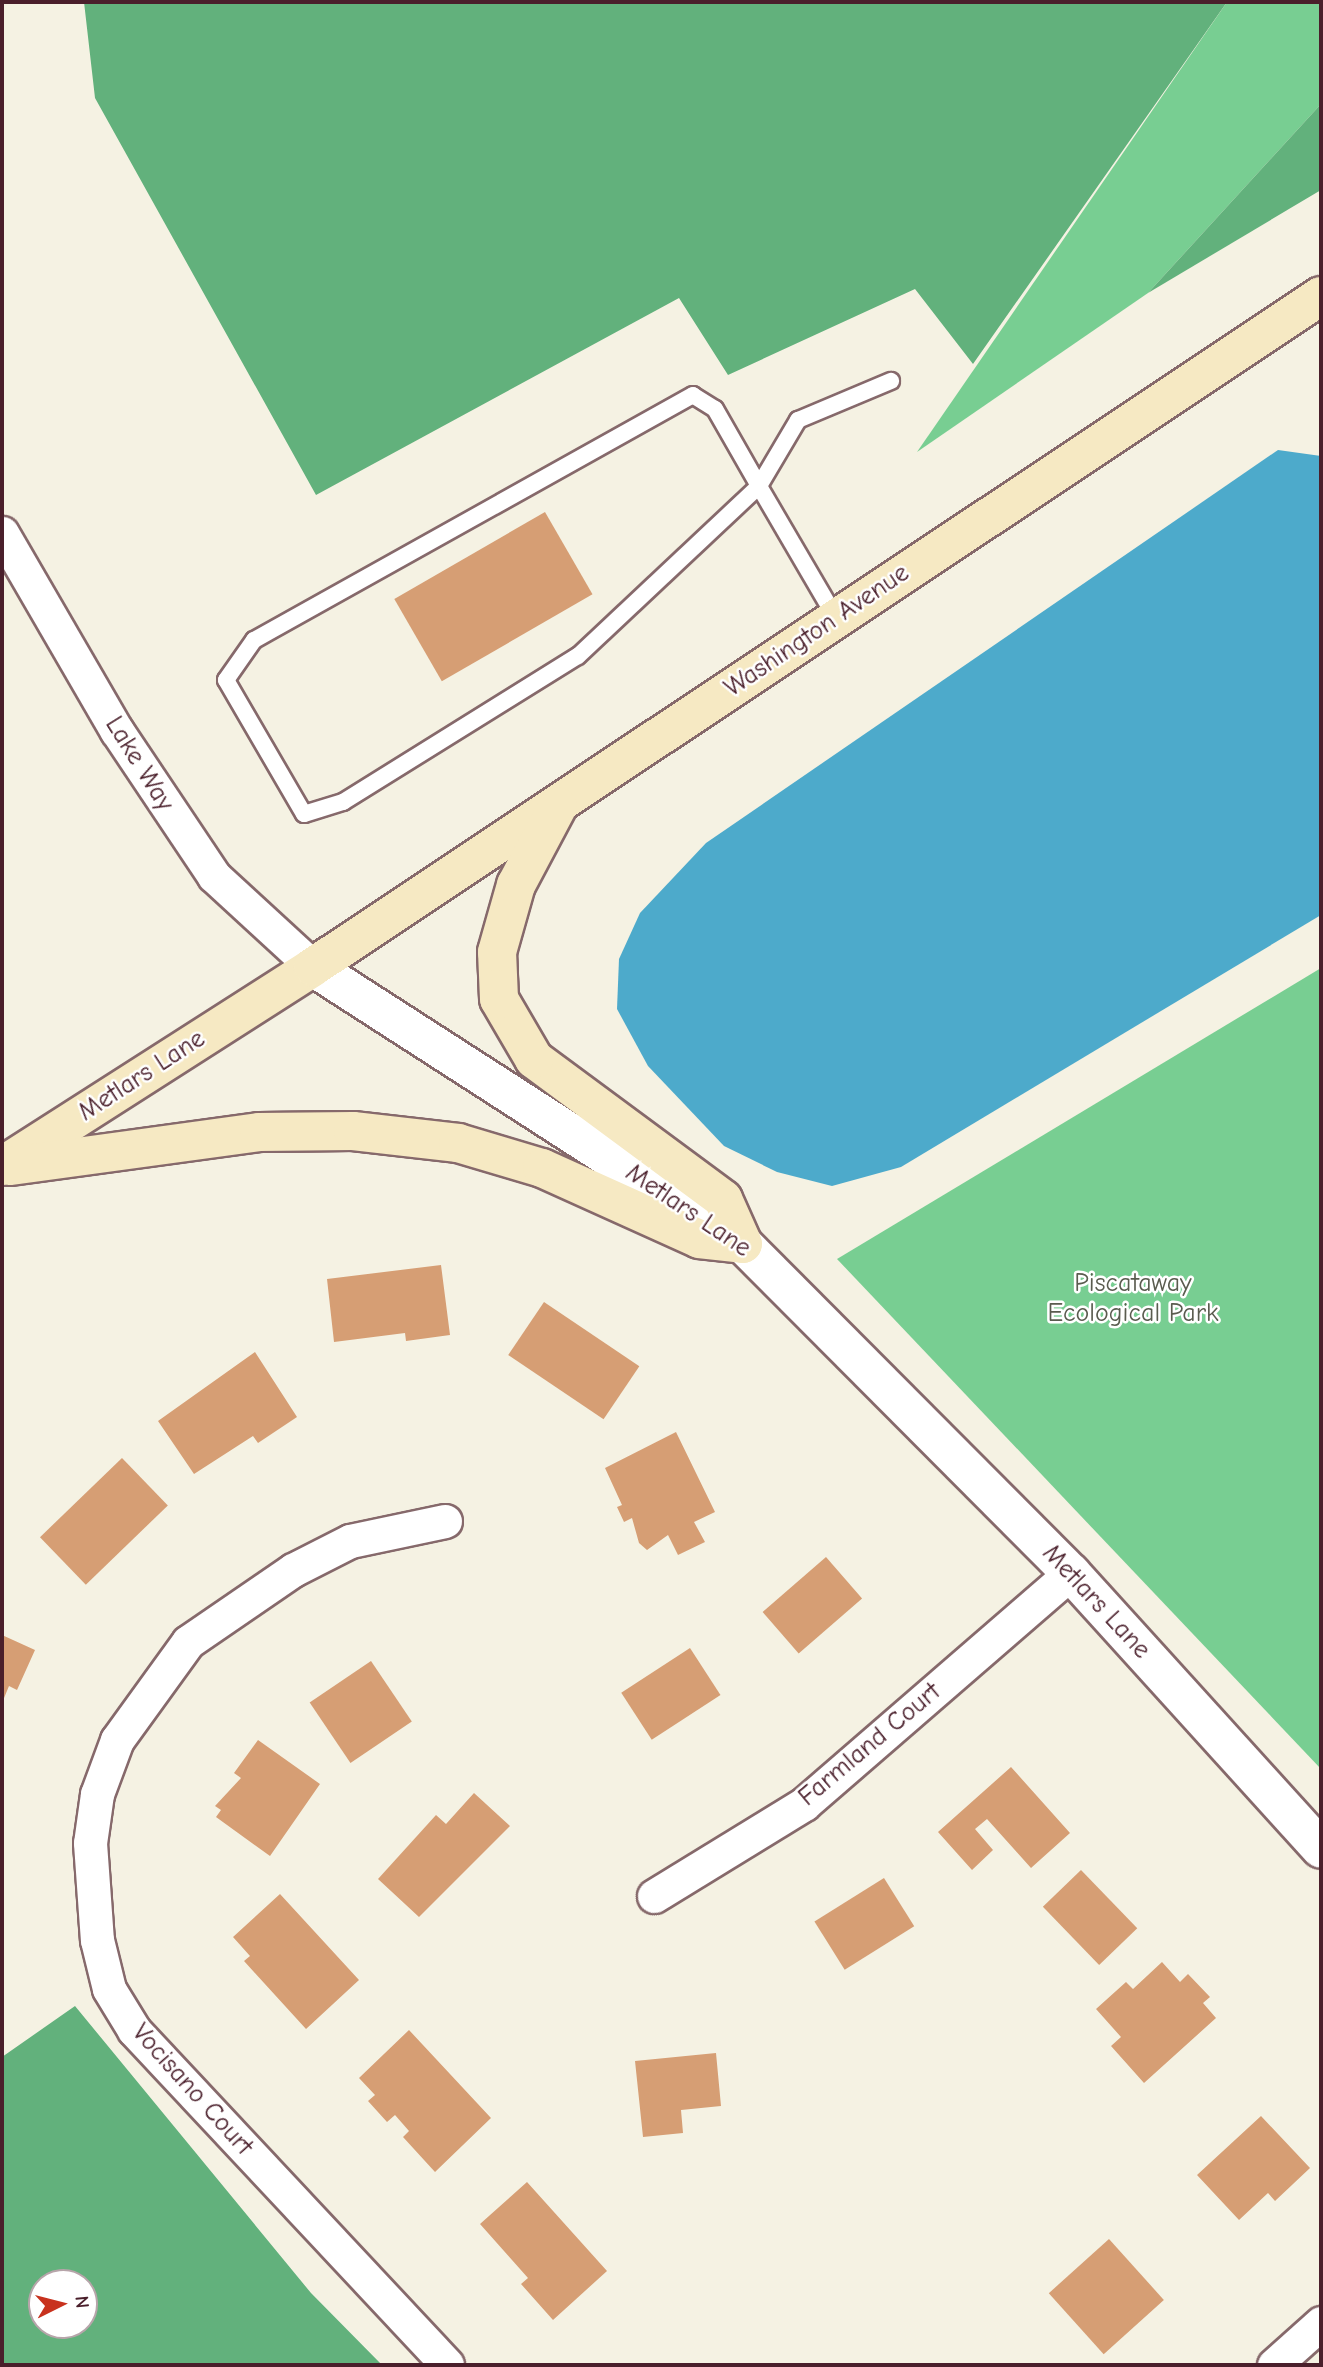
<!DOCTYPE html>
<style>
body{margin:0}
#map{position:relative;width:1323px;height:2367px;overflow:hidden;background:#f5f2e3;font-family:"Comic Neue",sans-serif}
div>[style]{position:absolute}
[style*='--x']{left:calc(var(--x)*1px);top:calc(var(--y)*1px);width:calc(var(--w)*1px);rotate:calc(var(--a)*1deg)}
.green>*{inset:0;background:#78ce92}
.forest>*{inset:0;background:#62b17c}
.water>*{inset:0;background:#4daacb}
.building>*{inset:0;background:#d69e74;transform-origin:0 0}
.roads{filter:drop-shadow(2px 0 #86696b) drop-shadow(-2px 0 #86696b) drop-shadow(0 2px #86696b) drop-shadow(0 -2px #86696b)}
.service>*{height:16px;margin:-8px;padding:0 8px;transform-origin:8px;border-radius:8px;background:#fff}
.minor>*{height:33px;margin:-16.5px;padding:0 16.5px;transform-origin:16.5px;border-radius:16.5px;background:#fff}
.tertiary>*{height:38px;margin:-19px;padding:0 19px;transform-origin:19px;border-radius:19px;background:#fff}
.secondary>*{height:38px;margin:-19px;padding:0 19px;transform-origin:19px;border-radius:19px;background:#f6e9c3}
span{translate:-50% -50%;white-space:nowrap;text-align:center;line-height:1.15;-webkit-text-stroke:5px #fff;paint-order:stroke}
.street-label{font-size:26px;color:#4a1f2b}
.park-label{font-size:26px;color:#5a5c4f}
.frame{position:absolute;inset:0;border:4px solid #4a1f2b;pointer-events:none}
.north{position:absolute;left:28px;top:2269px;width:70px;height:70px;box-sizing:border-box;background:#fff;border:2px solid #b7a5aa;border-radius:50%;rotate:84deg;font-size:19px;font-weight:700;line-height:28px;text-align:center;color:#4a1f2b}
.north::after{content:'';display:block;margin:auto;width:24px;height:32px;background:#c8321e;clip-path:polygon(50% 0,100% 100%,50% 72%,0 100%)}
</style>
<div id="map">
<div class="green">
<i style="clip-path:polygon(1227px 2px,1321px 2px,1321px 104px,1148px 293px,917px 452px)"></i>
<i style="clip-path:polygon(1321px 968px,1321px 1769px,837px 1259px)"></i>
</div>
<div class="forest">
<i style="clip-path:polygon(84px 2px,1227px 2px,973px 364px,915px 289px,728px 375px,679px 298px,316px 495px,95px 98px)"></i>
<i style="clip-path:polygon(1321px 104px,1321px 190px,1148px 293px)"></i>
<i style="clip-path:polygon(evenodd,75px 2006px,311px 2293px,382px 2365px,2px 2365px,2px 2057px,75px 2006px,42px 2283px,84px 2283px,84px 2325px,42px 2325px,42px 2283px)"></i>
</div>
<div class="water">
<i style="clip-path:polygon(1278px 450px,1321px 456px,1321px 915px,901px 1167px,832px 1186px,777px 1172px,724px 1146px,648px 1066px,617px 1009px,619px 959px,640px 913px,706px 843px)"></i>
</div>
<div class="building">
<i style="left:545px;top:512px;width:95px;height:174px;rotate:60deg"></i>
<i style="clip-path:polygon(441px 1265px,450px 1335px,406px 1341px,405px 1333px,334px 1342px,327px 1279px)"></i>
<i style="left:544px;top:1302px;width:115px;height:64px;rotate:34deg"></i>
<i style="clip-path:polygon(255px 1352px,297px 1417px,258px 1443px,253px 1436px,194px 1474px,158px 1421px)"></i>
<i style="clip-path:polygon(676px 1432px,715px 1512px,694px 1522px,705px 1542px,678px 1555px,668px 1535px,647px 1550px,639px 1543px,632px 1518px,624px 1522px,617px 1507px,622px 1505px,605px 1468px)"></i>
<i style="left:122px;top:1458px;width:66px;height:114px;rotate:46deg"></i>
<i style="left:826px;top:1557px;width:55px;height:84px;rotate:49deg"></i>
<i style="clip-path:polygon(2px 1635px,35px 1650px,17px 1690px,9px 1686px,2px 1703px)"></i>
<i style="left:690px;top:1648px;width:56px;height:82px;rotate:57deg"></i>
<i style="left:371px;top:1661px;width:73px;height:74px;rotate:56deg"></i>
<i style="clip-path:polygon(258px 1740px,320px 1784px,270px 1856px,216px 1817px,221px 1810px,215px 1806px,241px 1778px,234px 1773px)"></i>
<i style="clip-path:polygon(1011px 1767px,1070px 1833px,1031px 1868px,987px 1819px,975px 1829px,993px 1850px,972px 1870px,938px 1832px)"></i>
<i style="clip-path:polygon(474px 1793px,510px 1826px,419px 1917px,378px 1879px,436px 1815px,446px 1824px)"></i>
<i style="left:1081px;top:1870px;width:81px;height:53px;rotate:46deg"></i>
<i style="left:884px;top:1878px;width:57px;height:82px;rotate:58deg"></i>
<i style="clip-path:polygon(280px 1894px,359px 1980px,306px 2029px,244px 1961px,250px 1956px,233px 1937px)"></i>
<i style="clip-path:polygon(1162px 1962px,1180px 1982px,1188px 1974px,1210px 1997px,1203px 2003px,1216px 2018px,1144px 2083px,1111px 2046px,1121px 2037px,1096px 2009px,1126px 1982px,1133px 1989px)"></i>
<i style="clip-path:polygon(409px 2030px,491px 2118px,435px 2172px,403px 2137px,409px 2131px,395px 2115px,387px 2122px,368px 2101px,375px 2095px,359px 2078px)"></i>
<i style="clip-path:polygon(716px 2053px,721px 2106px,681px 2110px,683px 2133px,643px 2137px,635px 2061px)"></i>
<i style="clip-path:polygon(1261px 2116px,1310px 2168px,1275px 2201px,1268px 2193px,1239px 2220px,1197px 2175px)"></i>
<i style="clip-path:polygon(527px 2182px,607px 2271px,553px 2320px,521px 2284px,528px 2278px,480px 2224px)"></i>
<i style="left:1109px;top:2239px;width:82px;height:81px;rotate:48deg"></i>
</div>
<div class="roads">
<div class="service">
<i style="--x:836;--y:618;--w:153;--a:-120.3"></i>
<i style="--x:759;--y:486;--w:89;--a:-119.7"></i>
<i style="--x:715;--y:409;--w:26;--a:-148"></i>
<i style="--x:693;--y:395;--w:503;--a:150.83"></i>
<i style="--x:254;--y:640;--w:49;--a:125"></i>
<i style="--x:226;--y:680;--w:155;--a:59.8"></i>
<i style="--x:304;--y:814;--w:41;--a:-17.1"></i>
<i style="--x:343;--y:802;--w:277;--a:-31.9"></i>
<i style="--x:578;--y:656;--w:248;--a:-43.2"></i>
<i style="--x:759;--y:486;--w:77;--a:-59.4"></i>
<i style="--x:798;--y:420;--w:101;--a:-22.8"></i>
</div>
<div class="minor">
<i style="--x:2;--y:533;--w:229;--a:59.9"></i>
<i style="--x:117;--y:731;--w:174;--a:56.2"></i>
<i style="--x:214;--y:876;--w:134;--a:42.6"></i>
<i style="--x:445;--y:1521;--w:97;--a:168.1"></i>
<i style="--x:350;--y:1541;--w:64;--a:153"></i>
<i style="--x:293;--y:1570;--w:127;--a:145.6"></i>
<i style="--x:188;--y:1642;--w:121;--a:125.9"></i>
<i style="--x:117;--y:1740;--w:58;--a:110.3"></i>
<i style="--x:97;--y:1794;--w:49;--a:98.1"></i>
<i style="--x:90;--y:1843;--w:97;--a:85.9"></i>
<i style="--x:97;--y:1940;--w:50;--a:76.2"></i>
<i style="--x:109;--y:1989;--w:48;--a:58.6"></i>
<i style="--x:134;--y:2030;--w:458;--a:46.9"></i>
<i style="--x:654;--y:1896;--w:176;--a:-31.5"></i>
<i style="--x:804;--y:1804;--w:353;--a:-40.9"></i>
<i style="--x:1274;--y:2365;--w:63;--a:-41.8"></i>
</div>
<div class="tertiary">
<i style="--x:313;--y:967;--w:511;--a:32.79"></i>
<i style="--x:743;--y:1244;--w:465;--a:45.1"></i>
<i style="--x:1071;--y:1573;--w:372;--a:47.8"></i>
</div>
<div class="secondary">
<i style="--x:2;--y:1166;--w:369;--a:-32.6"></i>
<i style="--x:313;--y:967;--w:1211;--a:-33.65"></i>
<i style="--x:11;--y:1166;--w:250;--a:-7.8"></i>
<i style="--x:259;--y:1132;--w:94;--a:-0.6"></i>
<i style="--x:353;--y:1131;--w:106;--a:6.5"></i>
<i style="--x:458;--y:1143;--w:88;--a:16.6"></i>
<i style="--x:542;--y:1168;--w:172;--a:24.3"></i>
<i style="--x:699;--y:1239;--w:44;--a:6.5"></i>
<i style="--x:743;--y:1244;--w:49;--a:-114"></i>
<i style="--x:723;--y:1199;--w:235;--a:-143.5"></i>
<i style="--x:534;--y:1059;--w:69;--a:-120.3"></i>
<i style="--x:499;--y:999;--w:47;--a:-92.4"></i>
<i style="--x:497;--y:952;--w:70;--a:-74.2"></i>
<i style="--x:516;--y:885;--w:89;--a:-62"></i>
</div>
</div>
<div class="street-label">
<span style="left:817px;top:631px;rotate:-34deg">Washington Avenue</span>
<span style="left:139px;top:764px;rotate:58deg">Lake Way</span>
<span style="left:142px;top:1076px;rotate:-33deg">Metlars Lane</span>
<span style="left:688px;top:1211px;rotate:34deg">Metlars Lane</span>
<span style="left:1096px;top:1602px;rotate:47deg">Metlars Lane</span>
<span style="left:870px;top:1745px;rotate:-40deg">Farmland Court</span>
<span style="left:192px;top:2090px;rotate:48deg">Vocisano Court</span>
</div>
<div class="park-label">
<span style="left:1133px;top:1299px">Piscataway<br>Ecological Park</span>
</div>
<div class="frame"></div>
<div class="north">N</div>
</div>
